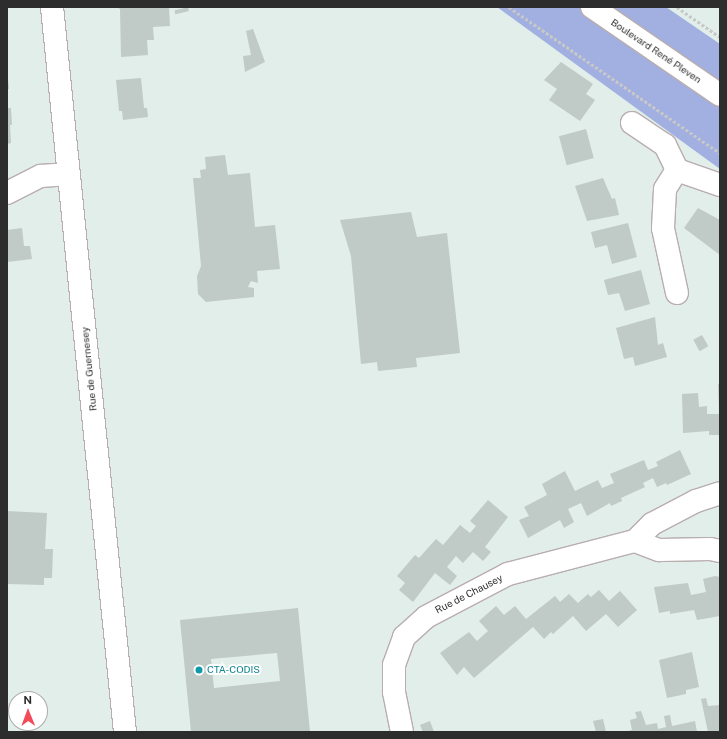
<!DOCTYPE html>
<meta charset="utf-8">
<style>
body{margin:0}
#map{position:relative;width:727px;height:739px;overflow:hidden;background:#e1eeea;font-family:"Public Sans",sans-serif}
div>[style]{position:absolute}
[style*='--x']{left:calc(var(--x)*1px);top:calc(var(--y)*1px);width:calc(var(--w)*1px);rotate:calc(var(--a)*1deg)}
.green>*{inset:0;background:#a1b0e1}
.building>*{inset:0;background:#c0cac7;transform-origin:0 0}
.path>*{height:2.5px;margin-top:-1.25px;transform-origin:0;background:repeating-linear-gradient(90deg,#c8c8c8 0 3px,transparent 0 5px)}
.roads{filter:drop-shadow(1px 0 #b9adae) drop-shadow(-1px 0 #b9adae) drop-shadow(0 1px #b9adae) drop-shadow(0 -1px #b9adae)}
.minor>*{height:22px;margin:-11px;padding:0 11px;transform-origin:11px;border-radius:11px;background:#fff}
.secondary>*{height:22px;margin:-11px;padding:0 11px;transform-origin:11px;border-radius:11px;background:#fff}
.dots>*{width:11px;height:11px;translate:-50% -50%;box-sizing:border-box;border:2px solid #fff;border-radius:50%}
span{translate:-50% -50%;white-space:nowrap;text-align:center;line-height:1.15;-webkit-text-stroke:4px #fff;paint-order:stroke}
.street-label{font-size:10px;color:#2d2d2d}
.culture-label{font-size:10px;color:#0d838f}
.left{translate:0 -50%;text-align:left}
.frame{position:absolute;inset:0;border:8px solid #2d2d2d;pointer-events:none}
.north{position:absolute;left:8px;top:691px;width:40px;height:40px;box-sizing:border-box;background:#fff;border:1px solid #ababab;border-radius:50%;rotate:359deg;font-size:11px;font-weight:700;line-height:16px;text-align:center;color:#2d2d2d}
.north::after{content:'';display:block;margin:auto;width:14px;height:18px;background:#f14b58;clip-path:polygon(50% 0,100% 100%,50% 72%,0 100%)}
</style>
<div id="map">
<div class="green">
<i style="clip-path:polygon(497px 7px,666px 7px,720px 44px,720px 169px)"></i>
</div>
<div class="building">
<i style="clip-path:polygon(117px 7px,169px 7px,170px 26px,153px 27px,154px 40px,147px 40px,148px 55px,121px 57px,120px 9px)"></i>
<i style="left:188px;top:7px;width:4px;height:14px;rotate:76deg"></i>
<i style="clip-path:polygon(253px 29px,265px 62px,245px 72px,243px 56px,251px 55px,246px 31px)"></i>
<i style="clip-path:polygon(561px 62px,593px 84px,586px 94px,595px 100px,580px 121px,549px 100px,557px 89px,544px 80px)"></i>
<i style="clip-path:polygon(7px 70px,9px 89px,7px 89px)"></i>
<i style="clip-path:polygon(141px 78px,144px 108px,147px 108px,148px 117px,123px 120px,122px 111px,119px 111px,116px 80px)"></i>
<i style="clip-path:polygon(7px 108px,11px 108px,12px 125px,10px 125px,11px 143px,7px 144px)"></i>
<i style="left:586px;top:129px;width:30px;height:28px;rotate:75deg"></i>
<i style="clip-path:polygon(225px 155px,228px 175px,250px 173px,255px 227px,275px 225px,280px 269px,257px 271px,258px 283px,251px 281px,248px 287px,254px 288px,254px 297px,206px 302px,198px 294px,197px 276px,201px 266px,193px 178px,201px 178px,200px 170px,206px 169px,205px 157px)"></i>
<i style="clip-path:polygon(603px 178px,612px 199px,615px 198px,619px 215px,587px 221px,575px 186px)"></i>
<i style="clip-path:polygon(698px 208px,720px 220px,720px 255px,684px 228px)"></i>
<i style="clip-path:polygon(411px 212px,417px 237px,447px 233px,460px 353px,416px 358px,417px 367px,378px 371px,377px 362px,361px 364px,351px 256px,340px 220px)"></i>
<i style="clip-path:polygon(628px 223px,637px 257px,612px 264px,607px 245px,595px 248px,591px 232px)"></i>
<i style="clip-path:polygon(22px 228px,24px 246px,30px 246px,32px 259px,7px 262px,7px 230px)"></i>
<i style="clip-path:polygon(641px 270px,650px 304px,625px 311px,619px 293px,608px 295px,604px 280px)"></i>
<i style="clip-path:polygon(655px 317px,658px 345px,663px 343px,667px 357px,635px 366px,633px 357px,624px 359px,616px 328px)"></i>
<i style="left:702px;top:335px;width:13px;height:10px;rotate:61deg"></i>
<i style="clip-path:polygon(718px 384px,720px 384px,720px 410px,719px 410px)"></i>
<i style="clip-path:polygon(698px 393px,699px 407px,707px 406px,707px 414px,720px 414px,720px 435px,709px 435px,709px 431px,683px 433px,682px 394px)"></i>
<i style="clip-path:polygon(680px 450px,691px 474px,667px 485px,666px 483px,657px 487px,653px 478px,643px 483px,645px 487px,621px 498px,622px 501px,611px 506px,610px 503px,587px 516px,581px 503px,568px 509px,574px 522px,564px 528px,560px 520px,528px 538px,519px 520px,529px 516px,524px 507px,547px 495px,542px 484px,565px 471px,575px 491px,598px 480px,602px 488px,614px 483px,610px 474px,644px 460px,648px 470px,658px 466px,656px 462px)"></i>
<i style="clip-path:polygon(488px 500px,508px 517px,485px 547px,491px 552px,483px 561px,473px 552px,463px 563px,456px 556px,447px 567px,457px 576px,450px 585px,435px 573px,413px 602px,399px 590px,405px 583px,397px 576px,415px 555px,419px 558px,436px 539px,443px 545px,460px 525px,470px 533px,476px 526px,470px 521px)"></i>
<i style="clip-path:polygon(7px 511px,47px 513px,45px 549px,53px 549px,52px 578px,44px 578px,44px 585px,7px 584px)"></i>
<i style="clip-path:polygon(715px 576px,720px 577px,720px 616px,697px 620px,694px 610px,670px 614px,670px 611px,659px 613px,654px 587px,688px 583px,691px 595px,706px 592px,703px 579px)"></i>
<i style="clip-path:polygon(599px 590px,609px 601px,620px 591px,637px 610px,618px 627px,606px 614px,586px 631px,573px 616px,553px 634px,551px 632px,544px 639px,533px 627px,474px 678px,464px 667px,457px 675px,440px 653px,469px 632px,477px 641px,488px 631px,479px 621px,496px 606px,504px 615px,515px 606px,526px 619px,555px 596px,560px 602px,569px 594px,578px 603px,588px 594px,591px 597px)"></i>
<i style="clip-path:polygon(evenodd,298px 608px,310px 732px,191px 732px,180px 620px,298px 608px,277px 653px,280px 681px,214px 688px,211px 659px,277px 653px)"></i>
<i style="clip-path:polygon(692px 652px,699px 687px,686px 690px,686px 694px,667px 698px,659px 660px)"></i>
<i style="clip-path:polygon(706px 698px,708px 706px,720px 705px,720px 732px,708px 732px,701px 699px)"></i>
<i style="clip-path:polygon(641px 711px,646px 725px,657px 723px,658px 729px,666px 727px,664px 716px,670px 715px,672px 726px,695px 721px,697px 732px,624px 732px,632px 730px,630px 720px,637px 718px,635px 712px)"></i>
<i style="clip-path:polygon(603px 719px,606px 732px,596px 732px,593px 721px)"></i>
<i style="clip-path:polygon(430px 721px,434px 732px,423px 732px,420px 725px)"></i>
</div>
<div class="path">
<i style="--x:509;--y:7;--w:257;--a:34.7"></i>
<i style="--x:677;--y:7;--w:52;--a:34.9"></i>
</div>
<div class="roads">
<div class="minor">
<i style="--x:52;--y:7;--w:729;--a:84.25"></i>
<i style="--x:632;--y:123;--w:40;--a:34"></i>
<i style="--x:665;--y:145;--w:28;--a:64"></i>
<i style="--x:7;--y:193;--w:38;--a:-27"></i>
<i style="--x:41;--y:176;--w:28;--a:-4"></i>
<i style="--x:677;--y:293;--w:66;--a:-102.2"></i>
<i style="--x:663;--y:228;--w:39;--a:-87"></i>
<i style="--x:665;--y:189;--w:22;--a:-58"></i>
<i style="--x:677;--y:170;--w:46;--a:19.2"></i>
<i style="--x:635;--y:541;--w:26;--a:21"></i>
<i style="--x:659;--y:550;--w:51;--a:-1.1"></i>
<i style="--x:710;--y:549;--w:10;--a:11"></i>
<i style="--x:402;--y:732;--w:41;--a:-101.3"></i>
<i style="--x:394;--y:692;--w:27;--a:-90"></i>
<i style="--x:394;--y:665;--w:30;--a:-70"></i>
<i style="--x:404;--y:637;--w:30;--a:-42"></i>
<i style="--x:426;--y:617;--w:93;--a:-27.7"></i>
<i style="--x:508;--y:574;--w:131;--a:-14.6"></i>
<i style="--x:635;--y:541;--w:24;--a:-45"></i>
<i style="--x:652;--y:524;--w:50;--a:-27.6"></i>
<i style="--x:696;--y:501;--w:25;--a:-18"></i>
</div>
<div class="secondary">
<i style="--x:592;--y:7;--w:155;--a:34.5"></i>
</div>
</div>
<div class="dots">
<i style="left:199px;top:670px;background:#0f9aa8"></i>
</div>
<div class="street-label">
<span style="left:656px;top:51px;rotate:34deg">Boulevard René Pleven</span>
<span style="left:89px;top:369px;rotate:-96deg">Rue de Guernesey</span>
<span style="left:469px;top:594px;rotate:-27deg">Rue de Chausey</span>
</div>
<div class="culture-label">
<span class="left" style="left:207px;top:670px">CTA-CODIS</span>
</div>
<div class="frame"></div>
<div class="north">N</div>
</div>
